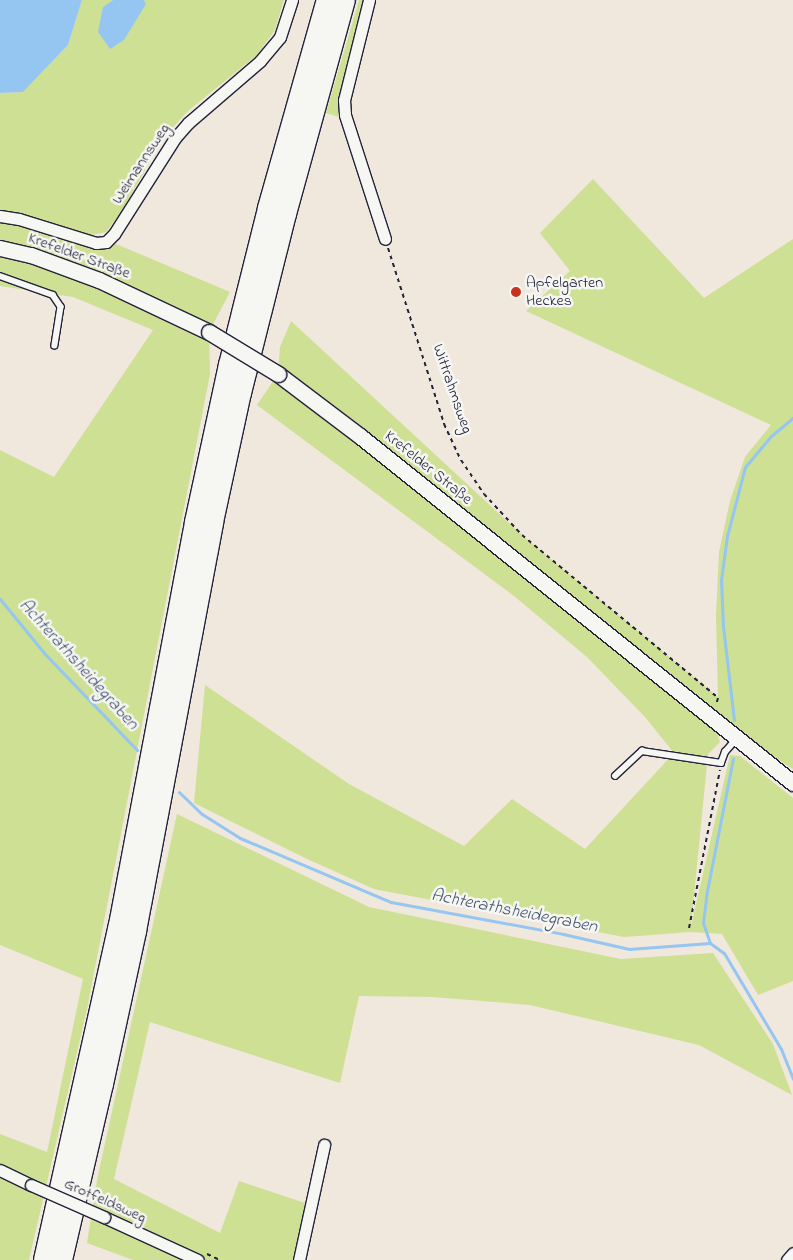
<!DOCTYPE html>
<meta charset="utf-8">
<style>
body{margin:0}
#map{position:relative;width:793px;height:1260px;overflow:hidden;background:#f0e7dd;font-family:"Indie Flower",sans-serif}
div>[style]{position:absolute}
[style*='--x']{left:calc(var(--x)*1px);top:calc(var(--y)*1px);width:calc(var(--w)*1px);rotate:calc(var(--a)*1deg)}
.green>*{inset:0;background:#cee094}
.water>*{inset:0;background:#94c6f1}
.stream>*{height:3px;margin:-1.5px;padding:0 1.5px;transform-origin:1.5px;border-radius:1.5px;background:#94c6f1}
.path>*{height:2px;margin-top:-1px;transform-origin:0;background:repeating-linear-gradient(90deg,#22223b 0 4px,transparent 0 8px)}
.roads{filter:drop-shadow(1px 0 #22223b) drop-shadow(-1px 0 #22223b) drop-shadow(0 1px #22223b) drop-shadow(0 -1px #22223b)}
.lane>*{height:5.5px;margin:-2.75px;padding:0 2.75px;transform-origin:2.75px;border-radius:2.75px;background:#f6f6f2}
.street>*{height:11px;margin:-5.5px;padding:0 5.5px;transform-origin:5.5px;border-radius:5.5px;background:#f6f6f2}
.secondary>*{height:15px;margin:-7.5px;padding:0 7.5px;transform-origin:7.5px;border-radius:7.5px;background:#f6f6f2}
.highway>*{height:20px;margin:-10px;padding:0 10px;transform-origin:10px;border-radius:10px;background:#f6f6f2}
.bridges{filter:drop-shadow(1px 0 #22223b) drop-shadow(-1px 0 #22223b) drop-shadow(0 1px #22223b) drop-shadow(0 -1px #22223b)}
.street-bridge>*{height:11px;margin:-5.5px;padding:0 5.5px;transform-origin:5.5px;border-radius:5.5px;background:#f6f6f2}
.secondary-bridge>*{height:15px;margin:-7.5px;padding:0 7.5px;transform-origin:7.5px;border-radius:7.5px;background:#f6f6f2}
.dots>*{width:14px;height:14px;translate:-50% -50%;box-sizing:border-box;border:2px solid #f6f6f2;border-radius:50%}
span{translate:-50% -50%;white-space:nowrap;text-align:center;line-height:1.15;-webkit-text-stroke:5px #f6f6f2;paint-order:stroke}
.street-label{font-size:16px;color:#22223b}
.poi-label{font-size:16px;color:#22223b}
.left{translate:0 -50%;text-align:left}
.water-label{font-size:18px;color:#445372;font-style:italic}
</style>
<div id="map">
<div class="green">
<i style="clip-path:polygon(82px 0,113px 0,103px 8px,146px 4px,144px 0,284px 0,275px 30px,257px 55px,188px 111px,164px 137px,122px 211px,106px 232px,91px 235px,0 210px,0 93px,23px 92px,68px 45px)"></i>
<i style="clip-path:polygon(359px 0,365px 0,352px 46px,338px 108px,339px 117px,326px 113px)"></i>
<i style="clip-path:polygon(593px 179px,704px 298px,793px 239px,793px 769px,713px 719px,720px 742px,708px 754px,691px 926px,730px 755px,740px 756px,793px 798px,793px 981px,758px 995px,722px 934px,690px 932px,624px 937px,374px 889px,305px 858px,194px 803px,205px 685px,349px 784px,464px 846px,512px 799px,585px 849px,674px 753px,645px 717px,587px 657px,514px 596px,257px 405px,278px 374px,280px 347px,291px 321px,522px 535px,718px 697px,716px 616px,719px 552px,730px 501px,745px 457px,771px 425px,526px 311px,570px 271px,540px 233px)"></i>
<i style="clip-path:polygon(0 220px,25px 225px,93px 248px,116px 244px,230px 292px,209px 332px,210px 374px,87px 1009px,29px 1260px,0 1260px,0 1134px,47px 1152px,83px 979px,0 945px,0 450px,54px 477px,153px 330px,73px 297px,0 286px)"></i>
<i style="clip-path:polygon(177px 814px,369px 907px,621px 959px,713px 953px,773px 1044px,792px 1095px,699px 1045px,530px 1005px,433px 997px,359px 996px,340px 1083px,150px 1022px,114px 1179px,220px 1233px,239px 1181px,305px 1203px,296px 1260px,133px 1260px,87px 1243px,97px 1180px)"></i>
</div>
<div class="water">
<i style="clip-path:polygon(0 0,82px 0,68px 45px,23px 92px,0 93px)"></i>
<i style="clip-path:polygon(113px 0,144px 0,146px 4px,124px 40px,110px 49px,98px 32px,103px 7px)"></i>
</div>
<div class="stream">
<i style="--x:0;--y:599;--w:71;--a:50.7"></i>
<i style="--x:45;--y:654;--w:133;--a:46.2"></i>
<i style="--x:734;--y:720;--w:94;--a:-96.7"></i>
<i style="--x:723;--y:627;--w:47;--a:-92.4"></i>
<i style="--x:721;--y:580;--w:44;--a:-82.2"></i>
<i style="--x:727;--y:536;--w:71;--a:-75.4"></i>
<i style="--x:745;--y:467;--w:39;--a:-50"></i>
<i style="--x:770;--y:437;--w:30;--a:-40"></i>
<i style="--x:179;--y:792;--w:32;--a:44"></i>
<i style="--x:202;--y:814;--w:45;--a:32.3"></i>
<i style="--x:240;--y:838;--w:164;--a:23"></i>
<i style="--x:391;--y:902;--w:175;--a:10.5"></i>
<i style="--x:563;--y:934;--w:68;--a:12.8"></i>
<i style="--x:629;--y:949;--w:81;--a:-4.2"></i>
<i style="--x:710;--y:943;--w:17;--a:36"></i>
<i style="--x:724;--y:953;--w:112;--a:59.3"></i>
<i style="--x:781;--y:1049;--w:32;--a:68"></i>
<i style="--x:710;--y:943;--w:21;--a:-109"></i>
<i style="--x:703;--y:923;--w:32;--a:-83"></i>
<i style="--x:707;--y:891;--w:135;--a:-78.9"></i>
</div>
<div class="path">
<i style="--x:388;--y:248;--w:185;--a:72.3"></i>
<i style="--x:444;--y:424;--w:40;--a:65"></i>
<i style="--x:461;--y:460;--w:41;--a:55.9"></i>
<i style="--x:484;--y:494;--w:56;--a:47.2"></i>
<i style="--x:522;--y:535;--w:255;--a:39.7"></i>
<i style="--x:718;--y:698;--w:7;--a:106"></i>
<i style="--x:689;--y:928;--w:161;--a:-78.9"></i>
<i style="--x:207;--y:1254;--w:14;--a:25"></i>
</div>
<div class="roads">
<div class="lane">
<i style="--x:0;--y:276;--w:56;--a:19.7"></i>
<i style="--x:53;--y:295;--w:14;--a:56"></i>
<i style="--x:61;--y:307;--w:39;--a:99"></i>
<i style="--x:615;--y:776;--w:37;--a:-43"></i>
<i style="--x:642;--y:751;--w:80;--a:8.6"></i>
<i style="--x:721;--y:763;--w:12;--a:-70"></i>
<i style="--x:725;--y:752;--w:18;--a:-49"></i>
</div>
<div class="street">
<i style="--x:369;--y:0;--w:103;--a:104"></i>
<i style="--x:344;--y:100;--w:15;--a:86"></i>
<i style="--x:345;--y:115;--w:130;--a:72.1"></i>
<i style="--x:0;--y:216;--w:19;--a:9"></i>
<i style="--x:19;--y:219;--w:81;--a:17.3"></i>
<i style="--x:96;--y:243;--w:10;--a:-6"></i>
<i style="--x:106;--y:242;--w:11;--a:-45"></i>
<i style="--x:114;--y:234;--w:114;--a:-57.6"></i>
<i style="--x:175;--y:138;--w:20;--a:-49"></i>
<i style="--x:188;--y:123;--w:95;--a:-40.7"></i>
<i style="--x:260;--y:61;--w:31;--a:-50"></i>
<i style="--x:280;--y:37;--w:39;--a:-72"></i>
<i style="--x:0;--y:1170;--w:34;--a:26"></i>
<i style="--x:104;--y:1217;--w:103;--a:24.6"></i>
<i style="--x:299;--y:1260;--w:118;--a:-77.7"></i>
<i style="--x:787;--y:1260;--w:9;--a:-49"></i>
</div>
<div class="secondary">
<i style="--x:0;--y:248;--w:32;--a:13"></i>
<i style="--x:31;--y:255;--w:72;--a:20.2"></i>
<i style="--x:99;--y:280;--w:122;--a:25.3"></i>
<i style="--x:278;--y:374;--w:103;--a:37.1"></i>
<i style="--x:360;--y:436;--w:555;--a:38.71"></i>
</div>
<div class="highway">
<i style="--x:44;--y:1260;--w:343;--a:-77.4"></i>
<i style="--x:119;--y:925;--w:410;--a:-79.3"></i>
<i style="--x:195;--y:522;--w:161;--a:-77.8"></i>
<i style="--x:229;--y:365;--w:162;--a:-76"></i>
<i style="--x:268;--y:208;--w:216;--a:-74.2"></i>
<i style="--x:62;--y:1260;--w:181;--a:-76.9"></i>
<i style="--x:103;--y:1084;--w:157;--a:-77.8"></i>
<i style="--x:136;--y:931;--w:416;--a:-79.3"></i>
<i style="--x:213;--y:522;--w:132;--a:-77.8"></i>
<i style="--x:241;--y:393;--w:185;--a:-75.9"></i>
<i style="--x:286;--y:214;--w:222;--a:-74.6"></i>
</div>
</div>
<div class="bridges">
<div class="street-bridge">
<i style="--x:31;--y:1185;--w:80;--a:23.7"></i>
</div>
<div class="secondary-bridge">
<i style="--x:209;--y:332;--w:81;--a:31.3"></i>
</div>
</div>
<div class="dots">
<i style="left:516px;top:292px;background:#c8321e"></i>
</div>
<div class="street-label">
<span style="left:141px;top:164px;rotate:-57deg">Weimannsweg</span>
<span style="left:79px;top:256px;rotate:20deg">Krefelder Straße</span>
<span style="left:452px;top:389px;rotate:71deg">Wittrahmsweg</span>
<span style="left:428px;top:468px;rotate:39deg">Krefelder Straße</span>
<span style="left:105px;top:1201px;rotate:24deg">Grotfeldsweg</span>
</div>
<div class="poi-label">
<span class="left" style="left:526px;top:292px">Apfelgarten<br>Heckes</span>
</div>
<div class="water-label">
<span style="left:78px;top:665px;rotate:48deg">Achterathsheidegraben</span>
<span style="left:514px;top:912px;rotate:11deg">Achterathsheidegraben</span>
</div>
</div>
